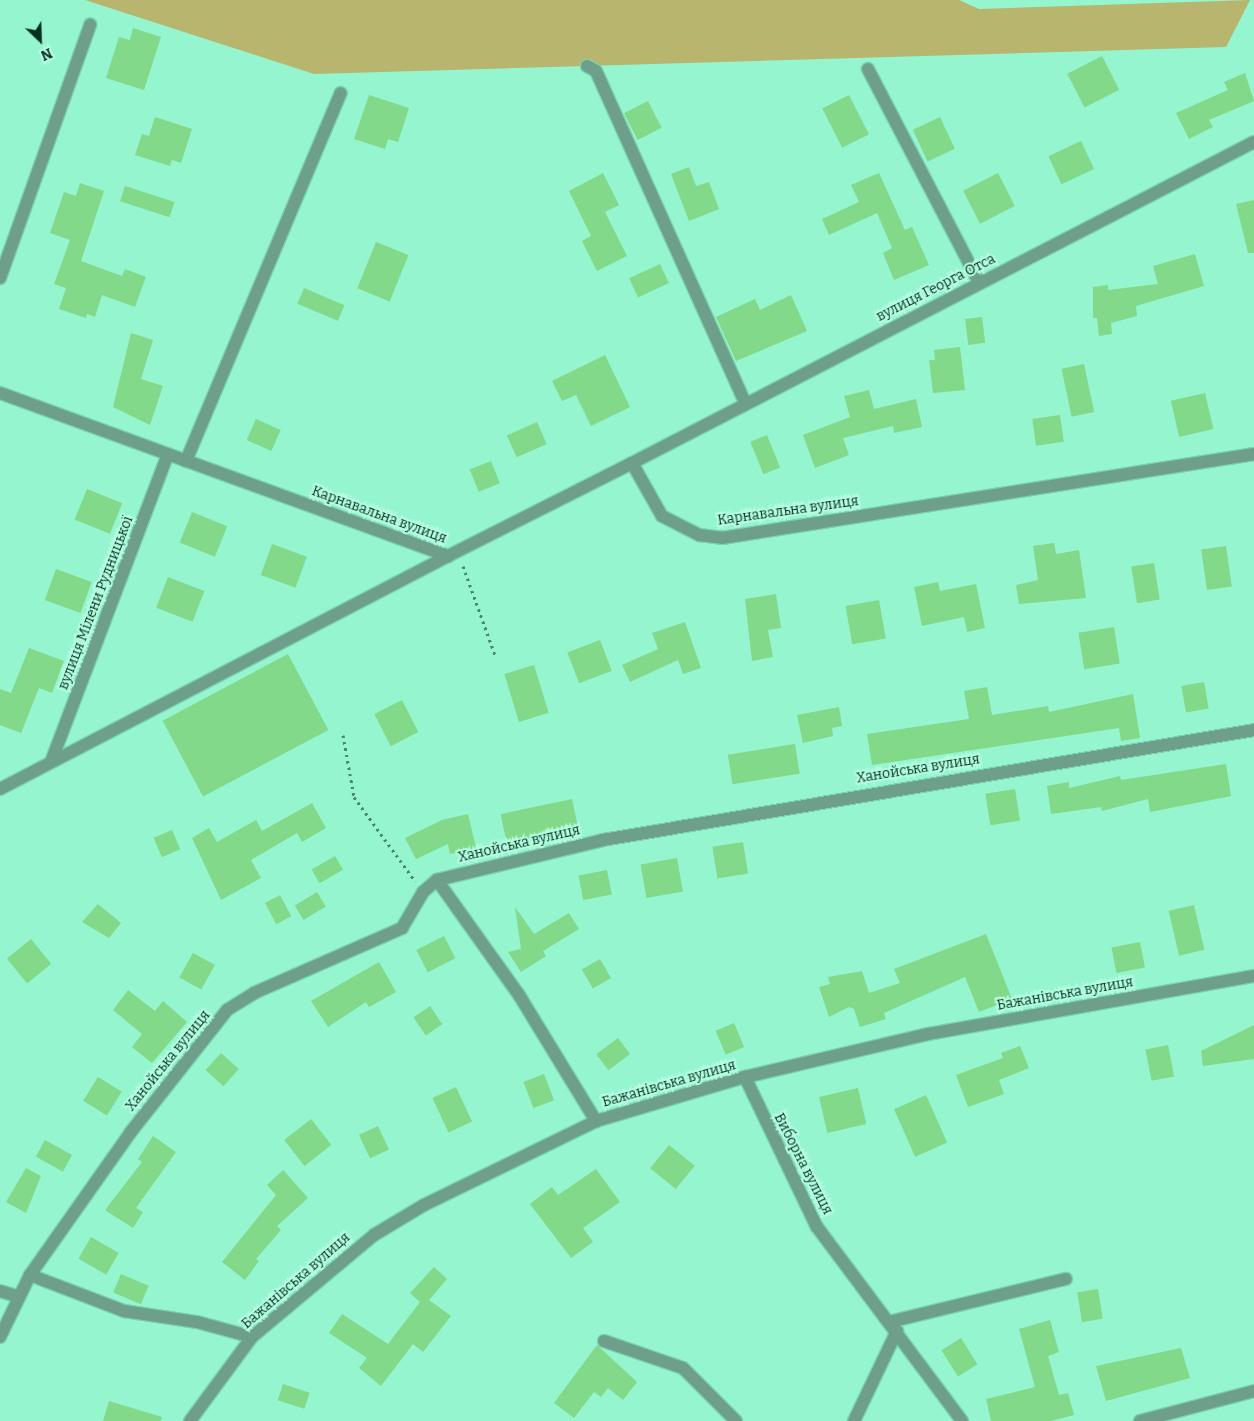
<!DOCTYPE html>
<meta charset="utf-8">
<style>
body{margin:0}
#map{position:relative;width:1254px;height:1421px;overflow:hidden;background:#95f5ce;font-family:Bitter,serif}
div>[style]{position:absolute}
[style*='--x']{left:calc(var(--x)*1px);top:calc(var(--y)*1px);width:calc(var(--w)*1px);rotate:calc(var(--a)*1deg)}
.green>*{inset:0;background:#b8b56e}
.building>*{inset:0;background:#81d989;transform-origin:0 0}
.path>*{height:3px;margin-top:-1.5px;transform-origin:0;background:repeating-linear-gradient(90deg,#468970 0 2.5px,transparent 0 6.5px)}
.roads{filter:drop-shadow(1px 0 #7bd2af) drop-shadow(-1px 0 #7bd2af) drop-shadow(0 1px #7bd2af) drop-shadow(0 -1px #7bd2af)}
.minor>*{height:12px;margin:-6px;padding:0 6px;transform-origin:6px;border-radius:6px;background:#6d9f8a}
span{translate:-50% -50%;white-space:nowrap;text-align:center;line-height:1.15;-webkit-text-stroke:4px #b4fedf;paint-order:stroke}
.street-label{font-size:14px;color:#043022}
.north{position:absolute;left:15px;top:15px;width:50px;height:50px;-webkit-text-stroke:4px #b4fedf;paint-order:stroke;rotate:156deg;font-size:14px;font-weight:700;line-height:20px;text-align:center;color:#043022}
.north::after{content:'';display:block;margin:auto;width:18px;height:22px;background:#043022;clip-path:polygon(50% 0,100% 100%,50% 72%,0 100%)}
</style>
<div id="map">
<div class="green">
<i style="clip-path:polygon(85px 0,959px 0,979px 9px,1250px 0,1226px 47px,314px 74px)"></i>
</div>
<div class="building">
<i style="clip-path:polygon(133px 28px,161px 37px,144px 90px,106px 78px,119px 37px,130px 40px)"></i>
<i style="left:1102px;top:56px;width:38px;height:39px;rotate:63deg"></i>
<i style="clip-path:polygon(1245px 73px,1254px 101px,1209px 120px,1213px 127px,1189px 139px,1176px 113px,1228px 90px,1224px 82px)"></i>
<i style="clip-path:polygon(369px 95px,409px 108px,398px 142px,388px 139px,385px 149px,354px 139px)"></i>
<i style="left:849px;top:95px;width:44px;height:30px;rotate:63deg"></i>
<i style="left:648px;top:101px;width:30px;height:27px;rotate:63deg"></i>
<i style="clip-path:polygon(155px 117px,192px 129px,181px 163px,172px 160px,170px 166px,135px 155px,142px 134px,149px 136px)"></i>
<i style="left:940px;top:117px;width:35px;height:30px;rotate:65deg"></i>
<i style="left:1081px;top:141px;width:31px;height:36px;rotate:65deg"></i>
<i style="clip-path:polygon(689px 167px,696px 186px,709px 182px,719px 209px,689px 221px,671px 174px)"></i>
<i style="clip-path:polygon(603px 173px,619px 205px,605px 212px,627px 256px,597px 271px,582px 241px,591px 236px,569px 191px)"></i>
<i style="clip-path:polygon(879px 173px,905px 230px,912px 227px,929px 265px,894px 280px,883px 253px,892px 248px,877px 213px,829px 235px,822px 219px,859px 202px,851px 185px)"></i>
<i style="left:998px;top:173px;width:37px;height:39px;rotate:63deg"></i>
<i style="clip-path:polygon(80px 183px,104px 191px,81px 261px,122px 276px,125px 269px,146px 277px,135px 307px,102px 295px,95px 317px,87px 314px,86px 318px,59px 309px,66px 288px,54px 284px,70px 240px,50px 233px,64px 192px,76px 196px)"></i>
<i style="left:125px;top:186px;width:52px;height:16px;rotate:18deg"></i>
<i style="clip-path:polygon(1254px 200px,1254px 253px,1248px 253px,1236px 204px)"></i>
<i style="left:376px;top:242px;width:35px;height:50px;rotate:22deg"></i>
<i style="clip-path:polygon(1195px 254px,1204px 286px,1136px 306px,1137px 316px,1111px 323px,1112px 334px,1099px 336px,1097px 318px,1093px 318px,1093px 287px,1108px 285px,1108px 290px,1158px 284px,1153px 266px)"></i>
<i style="left:660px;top:264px;width:21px;height:34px;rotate:65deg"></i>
<i style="left:304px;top:288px;width:44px;height:17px;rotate:23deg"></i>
<i style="clip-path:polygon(791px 295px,807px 331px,736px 361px,716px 317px,755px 299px,760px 310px)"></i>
<i style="left:982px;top:317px;width:26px;height:17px;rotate:83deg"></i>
<i style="clip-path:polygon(131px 333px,153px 340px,141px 379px,163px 386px,150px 425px,113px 407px)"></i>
<i style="clip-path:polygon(960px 347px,965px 390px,933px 393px,929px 360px,935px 360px,934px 350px)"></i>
<i style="clip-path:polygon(605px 355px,630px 407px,591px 426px,576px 395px,562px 401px,552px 381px)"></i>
<i style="left:1084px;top:364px;width:49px;height:23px;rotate:78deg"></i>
<i style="clip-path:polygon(869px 390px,874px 409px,916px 399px,922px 427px,894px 433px,893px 426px,843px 438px,849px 455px,815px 468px,803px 435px,850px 417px,844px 396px)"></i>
<i style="left:1205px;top:393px;width:37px;height:35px;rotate:77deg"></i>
<i style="left:1060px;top:415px;width:27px;height:28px;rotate:82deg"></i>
<i style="left:256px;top:419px;width:27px;height:23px;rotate:24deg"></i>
<i style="left:537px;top:422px;width:24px;height:33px;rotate:66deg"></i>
<i style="left:767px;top:435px;width:35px;height:18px;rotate:68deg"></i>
<i style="left:491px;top:461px;width:24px;height:23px;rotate:68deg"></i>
<i style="left:87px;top:489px;width:38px;height:33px;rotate:22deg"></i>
<i style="left:192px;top:512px;width:38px;height:33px;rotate:22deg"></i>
<i style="clip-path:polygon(1054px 543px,1056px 554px,1079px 550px,1086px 598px,1019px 604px,1016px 585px,1038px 580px,1033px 546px)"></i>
<i style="left:272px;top:544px;width:37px;height:33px;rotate:20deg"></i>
<i style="left:1226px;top:546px;width:41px;height:25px;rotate:82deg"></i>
<i style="left:1154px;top:563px;width:37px;height:23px;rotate:81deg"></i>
<i style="left:56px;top:569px;width:38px;height:33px;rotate:20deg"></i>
<i style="left:168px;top:577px;width:39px;height:33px;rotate:21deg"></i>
<i style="clip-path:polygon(938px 582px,940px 591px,976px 584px,985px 628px,967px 632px,964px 617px,922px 626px,914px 587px)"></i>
<i style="clip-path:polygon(776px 594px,781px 628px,768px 630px,773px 657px,752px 661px,745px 599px)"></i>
<i style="left:879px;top:600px;width:39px;height:34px;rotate:80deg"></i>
<i style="clip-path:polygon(685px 622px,701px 668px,683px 674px,678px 660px,630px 682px,622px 665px,658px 649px,652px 633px)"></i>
<i style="left:1114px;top:627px;width:37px;height:36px;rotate:81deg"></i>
<i style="left:600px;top:640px;width:33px;height:35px;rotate:69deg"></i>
<i style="clip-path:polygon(29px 648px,64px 661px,52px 693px,39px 688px,21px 733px,0 725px,0 689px,11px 693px)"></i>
<i style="left:288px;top:654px;width:86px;height:142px;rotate:62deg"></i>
<i style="left:534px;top:665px;width:50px;height:31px;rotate:73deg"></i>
<i style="left:1204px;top:682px;width:27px;height:23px;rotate:80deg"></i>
<i style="clip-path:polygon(987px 687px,992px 715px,1048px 706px,1049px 712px,1133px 694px,1140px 738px,1121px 741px,1119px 728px,872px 765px,867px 734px,969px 719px,964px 691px)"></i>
<i style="left:402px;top:700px;width:36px;height:31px;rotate:63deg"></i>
<i style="clip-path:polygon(839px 707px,842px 726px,832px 728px,833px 736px,803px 743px,797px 715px)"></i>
<i style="left:795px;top:744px;width:30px;height:68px;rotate:81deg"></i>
<i style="clip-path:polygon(1226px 764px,1231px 796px,1150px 812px,1148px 799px,1102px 811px,1101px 807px,1051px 814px,1047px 786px,1069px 782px,1069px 788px,1120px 776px,1121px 780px)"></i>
<i style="left:1015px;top:789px;width:32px;height:30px;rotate:81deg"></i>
<i style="left:572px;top:799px;width:30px;height:73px;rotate:78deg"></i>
<i style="clip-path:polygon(312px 803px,326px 828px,302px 842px,297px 833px,251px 860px,261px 878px,221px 900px,192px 838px,209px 828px,217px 842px,256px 820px,262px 831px)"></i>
<i style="clip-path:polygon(468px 814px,476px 848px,450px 854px,448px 844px,416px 859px,405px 838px,442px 820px)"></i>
<i style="left:172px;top:830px;width:21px;height:20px;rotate:67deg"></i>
<i style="left:743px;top:842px;width:32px;height:31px;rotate:81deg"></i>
<i style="left:335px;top:856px;width:16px;height:27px;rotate:60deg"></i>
<i style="left:677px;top:858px;width:34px;height:37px;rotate:80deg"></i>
<i style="left:607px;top:870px;width:25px;height:29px;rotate:79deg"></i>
<i style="left:317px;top:892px;width:17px;height:26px;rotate:59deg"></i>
<i style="left:280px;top:895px;width:24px;height:17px;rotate:62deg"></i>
<i style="clip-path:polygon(98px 904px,121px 923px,109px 938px,82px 922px)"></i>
<i style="left:1194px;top:905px;width:46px;height:26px;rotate:77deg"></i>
<i style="clip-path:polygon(515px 907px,534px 934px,569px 913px,579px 929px,543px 951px,546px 956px,521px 972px,508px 952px,521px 949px)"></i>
<i style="clip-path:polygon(986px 934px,1012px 999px,979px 1012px,965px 977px,884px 1013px,886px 1019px,860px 1027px,854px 1009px,849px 1007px,829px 1017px,819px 987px,830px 984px,828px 977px,862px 971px,869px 993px,900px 983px,894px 969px)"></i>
<i style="left:444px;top:936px;width:25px;height:31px;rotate:63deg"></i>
<i style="left:31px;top:939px;width:32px;height:31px;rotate:51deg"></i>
<i style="left:1140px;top:942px;width:26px;height:29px;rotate:79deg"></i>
<i style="left:193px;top:953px;width:25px;height:28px;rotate:29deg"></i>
<i style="left:600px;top:959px;width:22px;height:21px;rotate:60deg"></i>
<i style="clip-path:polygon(379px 962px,396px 992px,369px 1007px,366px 1002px,328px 1027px,311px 1001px)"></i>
<i style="clip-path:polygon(128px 990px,155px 1011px,163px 1001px,187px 1022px,152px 1063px,132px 1047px,142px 1034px,113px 1010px)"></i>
<i style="left:430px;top:1006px;width:22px;height:20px;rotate:56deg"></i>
<i style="left:734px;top:1023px;width:26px;height:20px;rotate:67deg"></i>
<i style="clip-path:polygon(1254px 1025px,1254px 1059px,1203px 1066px,1201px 1051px)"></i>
<i style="left:618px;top:1038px;width:20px;height:27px;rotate:53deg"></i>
<i style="left:1168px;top:1045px;width:32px;height:23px;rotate:79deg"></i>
<i style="clip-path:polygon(1020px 1046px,1029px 1068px,999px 1080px,1004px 1094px,968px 1107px,956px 1075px,1003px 1058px,1001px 1053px)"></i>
<i style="left:221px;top:1053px;width:24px;height:23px;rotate:42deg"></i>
<i style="left:544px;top:1074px;width:28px;height:22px;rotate:69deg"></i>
<i style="left:98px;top:1077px;width:28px;height:28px;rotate:32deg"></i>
<i style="left:456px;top:1087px;width:38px;height:26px;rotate:65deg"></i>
<i style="left:858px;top:1088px;width:37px;height:40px;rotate:77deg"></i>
<i style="left:926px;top:1095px;width:52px;height:35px;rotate:66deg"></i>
<i style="left:311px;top:1119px;width:33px;height:34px;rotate:52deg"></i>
<i style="left:378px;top:1126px;width:26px;height:21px;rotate:65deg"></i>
<i style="clip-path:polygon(153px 1136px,176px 1152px,136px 1208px,143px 1212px,133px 1228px,105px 1210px,142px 1162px,138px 1159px)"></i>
<i style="left:45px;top:1140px;width:31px;height:19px;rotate:29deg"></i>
<i style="left:669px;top:1145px;width:33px;height:30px;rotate:39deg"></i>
<i style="clip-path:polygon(26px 1168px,41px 1176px,26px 1213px,6px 1202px)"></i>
<i style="clip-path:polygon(596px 1169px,620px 1202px,583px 1228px,593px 1242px,571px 1258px,530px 1204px,552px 1187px,558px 1195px)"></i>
<i style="clip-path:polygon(283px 1170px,308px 1198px,277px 1226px,281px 1230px,256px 1259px,259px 1261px,245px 1280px,222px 1262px,276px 1195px,267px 1185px)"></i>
<i style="left:91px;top:1237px;width:32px;height:25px;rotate:30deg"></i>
<i style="clip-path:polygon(434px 1267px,447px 1279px,429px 1300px,451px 1316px,423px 1352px,413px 1344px,381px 1386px,359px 1368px,367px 1358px,329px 1333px,342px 1314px,388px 1344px,420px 1302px,410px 1293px)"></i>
<i style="left:121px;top:1274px;width:30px;height:20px;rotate:23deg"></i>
<i style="left:1098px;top:1289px;width:30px;height:21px;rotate:81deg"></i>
<i style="clip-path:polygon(1050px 1320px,1059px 1352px,1048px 1356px,1059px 1395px,1068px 1393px,1074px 1415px,1051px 1421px,991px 1421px,986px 1399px,1035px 1387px,1019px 1329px)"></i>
<i style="left:961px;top:1338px;width:31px;height:23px;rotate:58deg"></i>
<i style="clip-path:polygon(597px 1345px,637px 1382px,623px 1400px,608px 1388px,601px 1397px,594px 1392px,574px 1418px,554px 1403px)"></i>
<i style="clip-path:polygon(1181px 1348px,1190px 1378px,1106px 1401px,1096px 1366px)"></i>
<i style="left:283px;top:1384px;width:28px;height:17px;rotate:18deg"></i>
<i style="clip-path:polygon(109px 1401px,162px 1417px,161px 1421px,103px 1421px)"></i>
</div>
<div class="path">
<i style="--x:463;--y:566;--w:95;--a:70.2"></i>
<i style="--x:343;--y:735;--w:63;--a:79.9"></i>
<i style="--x:354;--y:797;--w:104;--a:54"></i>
</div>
<div class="roads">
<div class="minor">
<i style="--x:587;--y:66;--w:10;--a:29"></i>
<i style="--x:596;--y:71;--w:364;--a:65.8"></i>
<i style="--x:868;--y:69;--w:240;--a:62.5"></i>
<i style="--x:0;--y:278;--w:269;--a:-70.4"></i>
<i style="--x:0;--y:393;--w:477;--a:20"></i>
<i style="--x:448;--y:556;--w:206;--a:-26.8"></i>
<i style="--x:632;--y:463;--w:61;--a:60.5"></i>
<i style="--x:662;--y:516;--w:42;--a:27.2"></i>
<i style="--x:699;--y:535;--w:23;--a:7"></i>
<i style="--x:722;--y:538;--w:539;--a:-8.97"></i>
<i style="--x:186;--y:461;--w:399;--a:-67.2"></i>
<i style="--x:632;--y:463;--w:700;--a:-27.3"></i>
<i style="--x:51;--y:762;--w:329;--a:-69.2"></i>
<i style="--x:0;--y:789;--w:505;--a:-27.48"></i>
<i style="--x:437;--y:880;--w:141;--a:54.5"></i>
<i style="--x:519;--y:995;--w:148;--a:58.6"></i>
<i style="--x:745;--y:1077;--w:166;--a:64.4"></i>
<i style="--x:817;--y:1227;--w:242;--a:53.2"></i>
<i style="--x:30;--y:1275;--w:101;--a:21"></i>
<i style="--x:124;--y:1311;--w:74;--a:8.6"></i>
<i style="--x:197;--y:1322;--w:57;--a:15.3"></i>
<i style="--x:0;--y:1291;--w:17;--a:17"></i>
<i style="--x:889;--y:1322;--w:182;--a:-13.7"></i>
<i style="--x:0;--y:1337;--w:69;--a:-64.2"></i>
<i style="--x:30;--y:1275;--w:174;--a:-54.8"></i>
<i style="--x:130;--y:1133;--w:157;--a:-51.7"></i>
<i style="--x:227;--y:1010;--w:32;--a:-32"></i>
<i style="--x:254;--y:993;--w:162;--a:-23.7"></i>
<i style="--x:402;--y:928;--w:42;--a:-59.7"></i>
<i style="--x:423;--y:892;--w:18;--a:-41"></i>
<i style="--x:437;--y:880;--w:171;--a:-13.5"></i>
<i style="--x:603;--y:840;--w:660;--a:-9.59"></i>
<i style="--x:604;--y:1341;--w:83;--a:18.9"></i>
<i style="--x:683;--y:1368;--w:75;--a:45"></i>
<i style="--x:190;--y:1421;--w:104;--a:-53.6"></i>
<i style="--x:252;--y:1337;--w:159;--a:-39.9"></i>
<i style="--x:374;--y:1235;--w:58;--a:-31"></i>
<i style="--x:424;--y:1205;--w:191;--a:-26"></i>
<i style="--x:596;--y:1121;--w:155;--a:-16.5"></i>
<i style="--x:745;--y:1077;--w:188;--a:-13.2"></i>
<i style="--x:928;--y:1034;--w:331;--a:-10.1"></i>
<i style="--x:854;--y:1421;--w:100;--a:-64.5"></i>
<i style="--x:1140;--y:1421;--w:118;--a:-14.7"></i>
</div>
</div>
<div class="street-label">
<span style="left:936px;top:288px;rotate:-27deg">вулиця Георга Отса</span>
<span style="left:788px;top:511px;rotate:-8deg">Карнавальна вулиця</span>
<span style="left:379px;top:515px;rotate:20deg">Карнавальна вулиця</span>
<span style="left:96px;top:603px;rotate:-69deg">вулиця Мілени Рудницької</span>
<span style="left:918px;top:769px;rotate:-9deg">Ханойська вулиця</span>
<span style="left:519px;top:844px;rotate:-13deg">Ханойська вулиця</span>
<span style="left:1065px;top:994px;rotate:-10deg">Бажанівська вулиця</span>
<span style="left:168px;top:1061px;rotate:-51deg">Ханойська вулиця</span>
<span style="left:669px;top:1084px;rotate:-16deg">Бажанівська вулиця</span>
<span style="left:803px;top:1164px;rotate:63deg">Виборна вулиця</span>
<span style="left:296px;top:1281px;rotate:-41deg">Бажанівська вулиця</span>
</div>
<div class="north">N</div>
</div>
